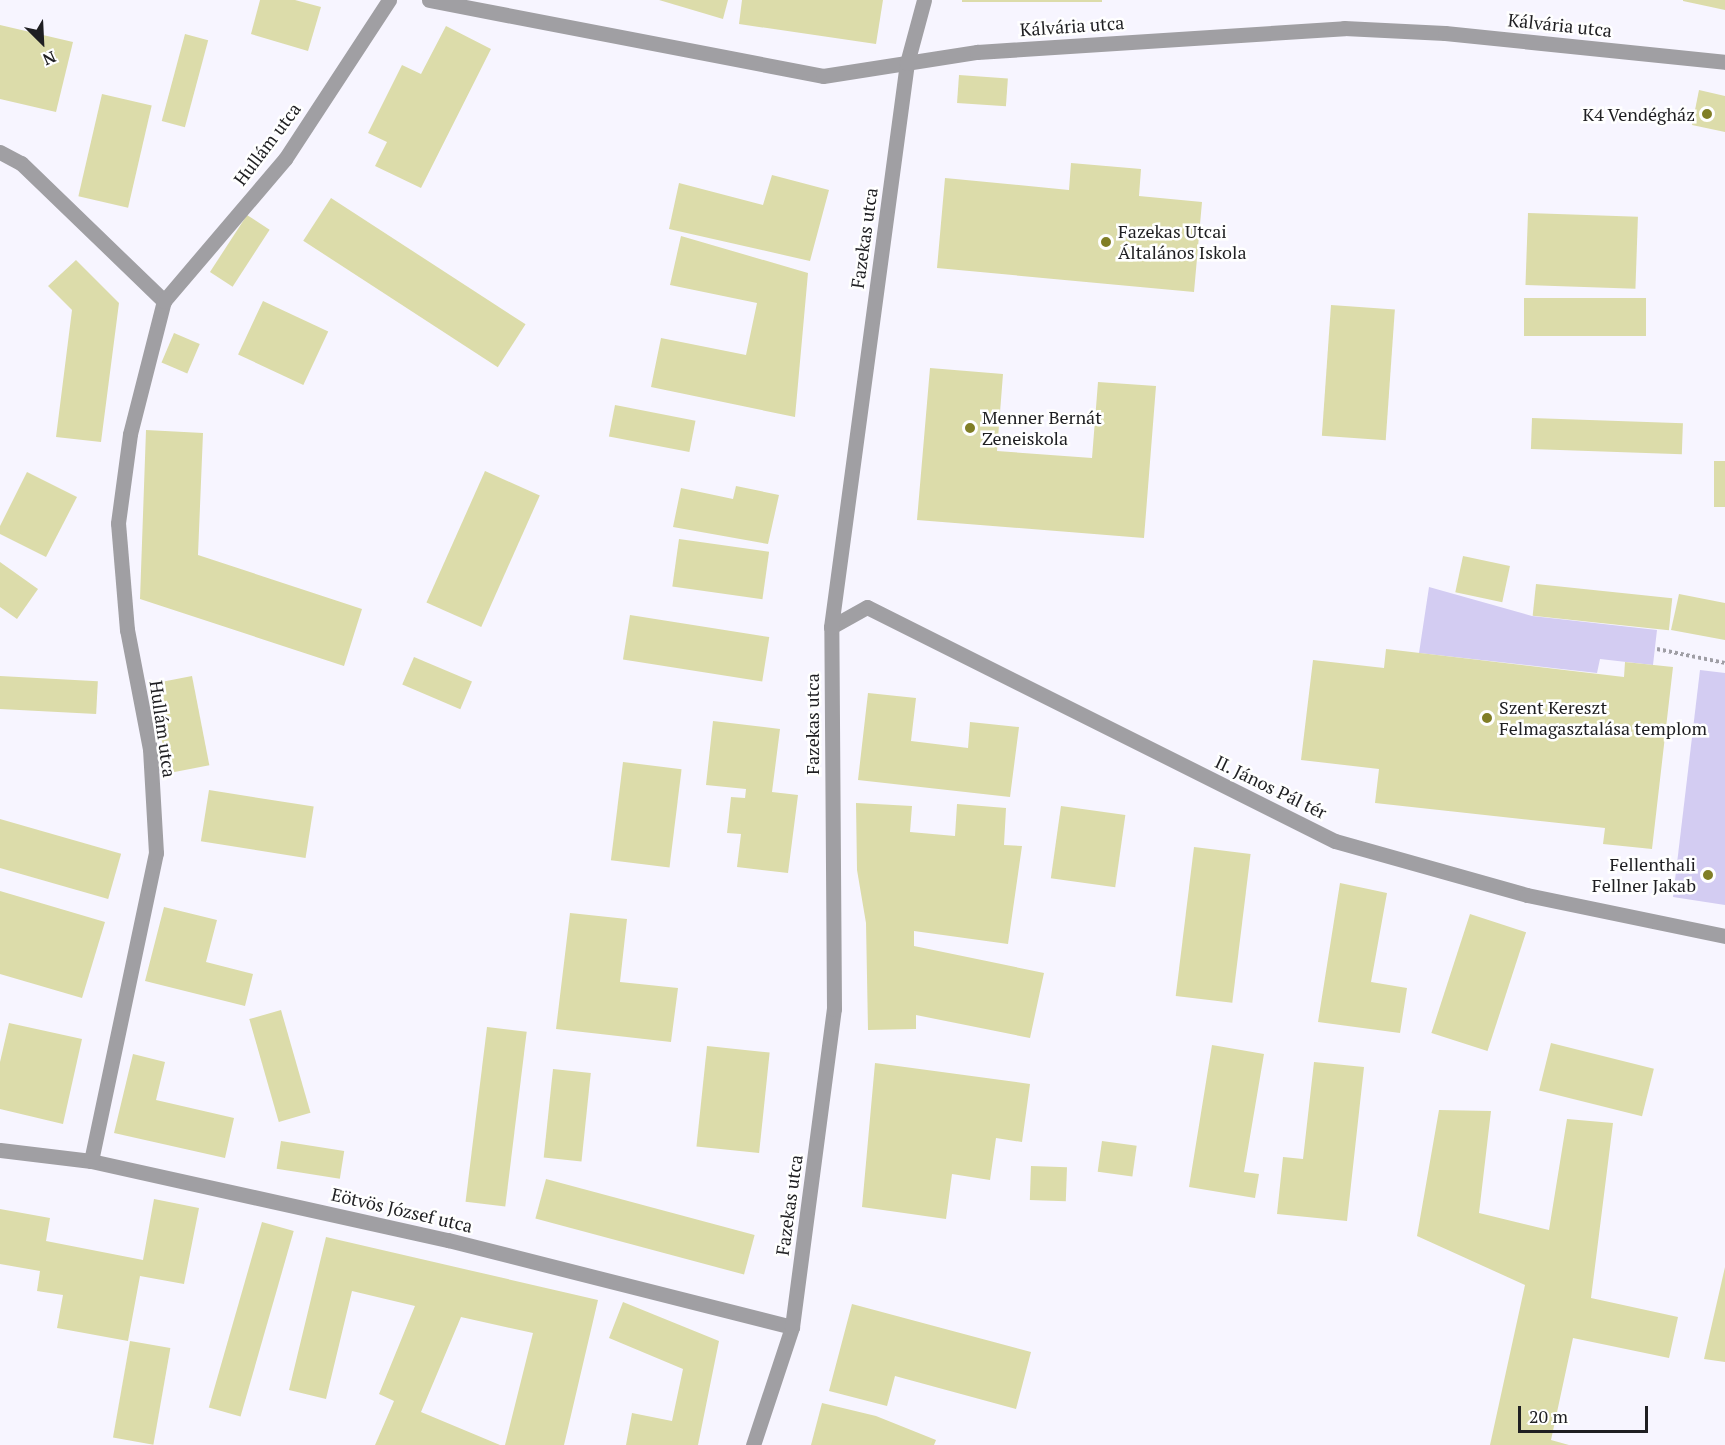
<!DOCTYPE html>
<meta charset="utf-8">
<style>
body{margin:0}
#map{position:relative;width:1725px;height:1445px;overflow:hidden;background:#f7f5ff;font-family:"PT Serif",serif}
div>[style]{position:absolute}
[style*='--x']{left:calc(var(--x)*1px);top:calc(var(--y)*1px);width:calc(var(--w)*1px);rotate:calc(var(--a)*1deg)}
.green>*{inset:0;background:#d3ccf2}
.building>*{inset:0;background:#dcdcaa;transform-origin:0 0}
.path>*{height:4px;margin-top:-2px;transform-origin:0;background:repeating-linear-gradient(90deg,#9f9ea5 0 3px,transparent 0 6px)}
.street>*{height:15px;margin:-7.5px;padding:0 7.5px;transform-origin:7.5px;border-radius:7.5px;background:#a09fa3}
.dots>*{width:16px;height:16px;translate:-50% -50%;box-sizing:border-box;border:3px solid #fff;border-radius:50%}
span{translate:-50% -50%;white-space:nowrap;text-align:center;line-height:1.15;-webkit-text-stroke:5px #fff;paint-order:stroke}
.street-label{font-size:18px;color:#1f1f22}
.poi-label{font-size:18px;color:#1f1f22}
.right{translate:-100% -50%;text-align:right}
.left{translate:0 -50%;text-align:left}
.north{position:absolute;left:12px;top:12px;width:60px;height:60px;-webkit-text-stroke:4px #fff;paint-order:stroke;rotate:156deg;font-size:16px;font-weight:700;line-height:24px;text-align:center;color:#1f1f22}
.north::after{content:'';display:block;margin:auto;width:21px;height:27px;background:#1f1f22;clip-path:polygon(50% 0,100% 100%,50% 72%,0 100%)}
.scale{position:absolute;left:1518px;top:1406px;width:130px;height:27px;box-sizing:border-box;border:3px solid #1f1f22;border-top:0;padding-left:8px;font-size:18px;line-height:21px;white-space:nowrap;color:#1f1f22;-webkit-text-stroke:4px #fff;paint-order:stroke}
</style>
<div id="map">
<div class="green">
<i style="clip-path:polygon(1429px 587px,1532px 616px,1657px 630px,1653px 665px,1600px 659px,1597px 673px,1419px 653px)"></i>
<i style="clip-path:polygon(1700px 670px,1725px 673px,1725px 905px,1673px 897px)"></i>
</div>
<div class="building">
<i style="clip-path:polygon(260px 0,295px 0,321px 7px,308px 51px,251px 34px)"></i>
<i style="clip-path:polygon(659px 0,728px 0,723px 19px)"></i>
<i style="clip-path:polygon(742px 0,883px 0,876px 44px,739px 24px)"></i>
<i style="left:962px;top:0;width:140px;height:2px"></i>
<i style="clip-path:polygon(1683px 0,1725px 0,1725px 10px,1683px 1px)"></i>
<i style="clip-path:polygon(0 25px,73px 42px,56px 112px,0 99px)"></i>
<i style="clip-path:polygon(446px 26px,491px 49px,421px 188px,375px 166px,387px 142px,368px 133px,402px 65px,421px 74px)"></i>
<i style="left:185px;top:34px;width:24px;height:90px;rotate:15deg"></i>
<i style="left:959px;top:75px;width:49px;height:28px;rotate:4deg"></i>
<i style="clip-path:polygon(1699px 90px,1725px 96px,1725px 132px,1692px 125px)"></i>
<i style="left:102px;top:94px;width:51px;height:105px;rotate:13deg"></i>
<i style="clip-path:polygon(1071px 163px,1141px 169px,1139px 196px,1202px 202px,1194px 292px,937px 268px,945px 178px,1069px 190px)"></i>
<i style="clip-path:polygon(772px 175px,829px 190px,810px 261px,669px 229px,679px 183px,763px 205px)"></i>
<i style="left:331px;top:198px;width:232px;height:51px;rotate:33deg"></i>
<i style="left:1528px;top:213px;width:110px;height:72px;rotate:2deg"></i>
<i style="left:247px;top:215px;width:27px;height:68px;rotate:33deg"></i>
<i style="clip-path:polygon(681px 236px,808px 273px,795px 417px,651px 387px,661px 338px,746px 355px,757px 303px,670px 285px)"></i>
<i style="clip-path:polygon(76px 260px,119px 303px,101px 442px,56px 437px,72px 310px,48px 286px)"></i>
<i style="left:1524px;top:298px;width:122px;height:38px"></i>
<i style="left:263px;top:301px;width:72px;height:59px;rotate:25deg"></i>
<i style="left:1331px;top:305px;width:64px;height:131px;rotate:4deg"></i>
<i style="left:174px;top:333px;width:28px;height:32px;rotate:23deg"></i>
<i style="clip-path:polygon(930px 368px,1003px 374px,997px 451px,1092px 458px,1098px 382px,1156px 386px,1144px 538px,917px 520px)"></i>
<i style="left:615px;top:405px;width:82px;height:32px;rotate:11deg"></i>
<i style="left:1532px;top:418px;width:151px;height:31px;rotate:2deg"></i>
<i style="clip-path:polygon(146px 430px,203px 433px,198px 555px,362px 609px,344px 666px,140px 599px)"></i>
<i style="left:1714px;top:461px;width:11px;height:46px"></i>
<i style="left:485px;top:471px;width:60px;height:144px;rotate:24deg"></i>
<i style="clip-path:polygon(27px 472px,77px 497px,46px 557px,0 534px,0 526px)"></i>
<i style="clip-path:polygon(736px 486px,779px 495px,768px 544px,673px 527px,681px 488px,733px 499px)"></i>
<i style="left:679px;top:539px;width:91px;height:48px;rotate:8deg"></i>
<i style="left:1463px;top:556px;width:48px;height:37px;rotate:12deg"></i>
<i style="clip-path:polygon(0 562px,38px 589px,17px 619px,0 607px)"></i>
<i style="left:1536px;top:584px;width:137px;height:32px;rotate:6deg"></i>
<i style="clip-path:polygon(1679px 594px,1725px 603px,1725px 640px,1671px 630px)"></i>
<i style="left:630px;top:615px;width:141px;height:45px;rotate:9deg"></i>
<i style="clip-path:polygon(1386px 649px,1624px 677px,1625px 662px,1673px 667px,1652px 849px,1603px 844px,1605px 828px,1375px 803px,1379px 769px,1301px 760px,1313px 660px,1384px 668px)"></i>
<i style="left:414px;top:657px;width:63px;height:30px;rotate:23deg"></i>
<i style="left:0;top:676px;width:98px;height:33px;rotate:3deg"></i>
<i style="left:192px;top:676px;width:91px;height:42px;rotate:79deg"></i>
<i style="clip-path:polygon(868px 693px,916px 698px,911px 741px,968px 748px,970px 722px,1019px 727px,1010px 797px,858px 780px)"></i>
<i style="clip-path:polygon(713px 721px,780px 729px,772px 792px,798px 795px,788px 873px,737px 867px,741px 834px,727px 833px,731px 797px,745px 798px,746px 789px,706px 785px)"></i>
<i style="left:623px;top:762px;width:59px;height:99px;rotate:7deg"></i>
<i style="left:209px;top:790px;width:106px;height:52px;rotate:9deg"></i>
<i style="clip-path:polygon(856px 803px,912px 806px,910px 832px,955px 836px,957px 804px,1006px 808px,1004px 845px,1022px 846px,1008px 944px,914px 931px,914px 946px,1044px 973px,1030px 1038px,916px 1015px,916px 1029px,868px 1030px,866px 923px,857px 870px)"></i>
<i style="left:1061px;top:806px;width:65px;height:73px;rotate:8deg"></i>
<i style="left:0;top:819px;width:126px;height:47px;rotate:16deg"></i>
<i style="left:1194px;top:847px;width:57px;height:150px;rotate:7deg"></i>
<i style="clip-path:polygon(1340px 883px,1387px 893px,1371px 982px,1407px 988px,1400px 1033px,1318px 1022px)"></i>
<i style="clip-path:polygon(0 891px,105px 922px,82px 998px,0 974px)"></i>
<i style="clip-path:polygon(164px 907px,217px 920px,206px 962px,253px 974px,245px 1006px,145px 981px)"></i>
<i style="clip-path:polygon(570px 913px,627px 919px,620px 982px,678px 988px,671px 1042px,556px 1029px)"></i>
<i style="left:1470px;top:914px;width:59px;height:125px;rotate:18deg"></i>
<i style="left:281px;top:1010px;width:107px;height:33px;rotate:74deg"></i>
<i style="clip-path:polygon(9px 1023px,82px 1039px,63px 1124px,0 1109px,0 1062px)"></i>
<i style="left:487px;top:1027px;width:40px;height:176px;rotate:7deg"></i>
<i style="left:1551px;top:1043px;width:106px;height:49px;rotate:14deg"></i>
<i style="clip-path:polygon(1212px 1045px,1264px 1054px,1244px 1172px,1259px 1174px,1255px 1198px,1189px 1187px)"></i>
<i style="left:707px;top:1046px;width:63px;height:101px;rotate:6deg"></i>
<i style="clip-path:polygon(133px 1054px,165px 1062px,156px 1100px,234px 1118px,225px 1158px,114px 1133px)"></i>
<i style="clip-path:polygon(1314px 1062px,1364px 1067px,1347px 1221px,1277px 1214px,1283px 1157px,1303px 1159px)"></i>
<i style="clip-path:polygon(875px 1063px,1030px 1084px,1022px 1142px,996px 1138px,990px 1180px,952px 1174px,946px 1219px,862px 1207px)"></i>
<i style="left:553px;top:1069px;width:38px;height:89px;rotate:6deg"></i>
<i style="clip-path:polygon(1439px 1110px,1491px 1111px,1479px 1213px,1549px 1230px,1567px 1119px,1613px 1123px,1591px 1298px,1678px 1317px,1669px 1358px,1573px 1338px,1551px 1440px,1569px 1445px,1490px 1445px,1525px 1285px,1417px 1236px)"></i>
<i style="left:281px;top:1141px;width:64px;height:28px;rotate:9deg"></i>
<i style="left:1102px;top:1141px;width:35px;height:31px;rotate:8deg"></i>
<i style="left:1031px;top:1166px;width:36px;height:34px;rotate:2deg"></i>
<i style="left:546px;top:1179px;width:216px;height:41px;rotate:15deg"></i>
<i style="clip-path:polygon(154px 1199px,199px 1208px,184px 1284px,140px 1276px,128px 1341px,57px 1328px,63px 1295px,37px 1291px,40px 1271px,0 1264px,0 1209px,50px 1218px,46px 1241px,143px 1260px)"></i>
<i style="left:262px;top:1222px;width:33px;height:193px;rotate:16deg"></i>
<i style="clip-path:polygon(326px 1237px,598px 1300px,564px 1445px,505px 1445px,533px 1333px,461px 1317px,421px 1412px,500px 1445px,375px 1445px,394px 1401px,379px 1394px,415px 1306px,352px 1291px,326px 1399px,289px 1390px)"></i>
<i style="clip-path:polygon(1725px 1267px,1725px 1362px,1704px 1359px)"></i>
<i style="clip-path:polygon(623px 1302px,719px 1341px,698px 1445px,626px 1445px,632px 1413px,672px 1421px,683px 1369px,609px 1338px)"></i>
<i style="clip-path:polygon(852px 1304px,1031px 1352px,1016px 1409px,895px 1376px,887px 1406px,829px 1391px)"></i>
<i style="left:130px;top:1341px;width:41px;height:98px;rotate:10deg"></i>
<i style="clip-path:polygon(822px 1403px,876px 1416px,936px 1440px,934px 1445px,811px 1445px)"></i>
</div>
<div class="path">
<i style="--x:1657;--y:649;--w:69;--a:11.6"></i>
</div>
<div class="street">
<i style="--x:429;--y:0;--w:401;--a:10.9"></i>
<i style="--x:823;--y:76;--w:156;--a:-8.9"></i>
<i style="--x:977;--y:52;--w:368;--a:-3.7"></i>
<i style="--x:1344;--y:28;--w:101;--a:2.8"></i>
<i style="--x:1445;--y:33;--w:281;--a:5.9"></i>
<i style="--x:0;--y:152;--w:24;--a:28"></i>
<i style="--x:21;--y:163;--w:199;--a:44"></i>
<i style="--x:831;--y:627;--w:41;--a:-29.1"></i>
<i style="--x:867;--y:607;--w:523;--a:26.57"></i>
<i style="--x:1335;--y:841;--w:199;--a:15.7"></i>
<i style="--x:1527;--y:895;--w:202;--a:11.7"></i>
<i style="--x:0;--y:1150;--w:92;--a:6.9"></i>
<i style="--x:91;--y:1161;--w:366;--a:12.5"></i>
<i style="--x:448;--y:1240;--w:355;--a:14.2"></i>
<i style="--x:91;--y:1161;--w:315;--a:-78.1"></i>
<i style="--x:156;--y:853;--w:104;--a:-93.3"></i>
<i style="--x:150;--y:749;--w:121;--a:-100.9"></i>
<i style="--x:127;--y:630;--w:107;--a:-94.8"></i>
<i style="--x:118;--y:523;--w:90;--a:-82.3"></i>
<i style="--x:130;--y:434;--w:137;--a:-75.7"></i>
<i style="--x:164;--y:301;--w:187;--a:-49.6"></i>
<i style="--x:285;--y:159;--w:190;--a:-56.8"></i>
<i style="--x:753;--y:1445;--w:124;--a:-71.7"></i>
<i style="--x:792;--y:1327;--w:321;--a:-82.5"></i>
<i style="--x:834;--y:1009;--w:382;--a:-90.4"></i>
<i style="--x:831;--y:627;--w:569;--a:-82.33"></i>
<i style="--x:907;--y:63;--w:65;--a:-74.9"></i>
</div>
<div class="dots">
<i style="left:1707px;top:114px;background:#807e26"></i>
<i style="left:1106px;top:242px;background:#807e26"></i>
<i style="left:970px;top:428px;background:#807e26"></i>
<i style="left:1487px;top:718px;background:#807e26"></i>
<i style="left:1708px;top:875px;background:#807e26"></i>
</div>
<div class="street-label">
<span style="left:1560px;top:25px;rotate:6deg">Kálvária utca</span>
<span style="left:1072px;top:26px;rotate:-4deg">Kálvária utca</span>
<span style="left:267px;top:144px;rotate:-53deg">Hullám utca</span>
<span style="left:864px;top:238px;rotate:-82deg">Fazekas utca</span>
<span style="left:812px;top:724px;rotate:-90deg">Fazekas utca</span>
<span style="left:163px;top:729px;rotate:82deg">Hullám utca</span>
<span style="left:1271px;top:787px;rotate:26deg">II. János Pál tér</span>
<span style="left:789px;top:1205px;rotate:-82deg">Fazekas utca</span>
<span style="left:402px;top:1210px;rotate:13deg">Eötvös József utca</span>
</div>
<div class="poi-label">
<span class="right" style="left:1695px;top:114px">K4 Vendégház</span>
<span class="left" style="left:1118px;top:242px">Fazekas Utcai<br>Általános Iskola</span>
<span class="left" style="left:982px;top:428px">Menner Bernát<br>Zeneiskola</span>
<span class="left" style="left:1499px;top:718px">Szent Kereszt<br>Felmagasztalása templom</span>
<span class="right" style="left:1696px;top:875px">Fellenthali<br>Fellner Jakab</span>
</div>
<div class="north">N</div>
<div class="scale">20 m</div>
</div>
